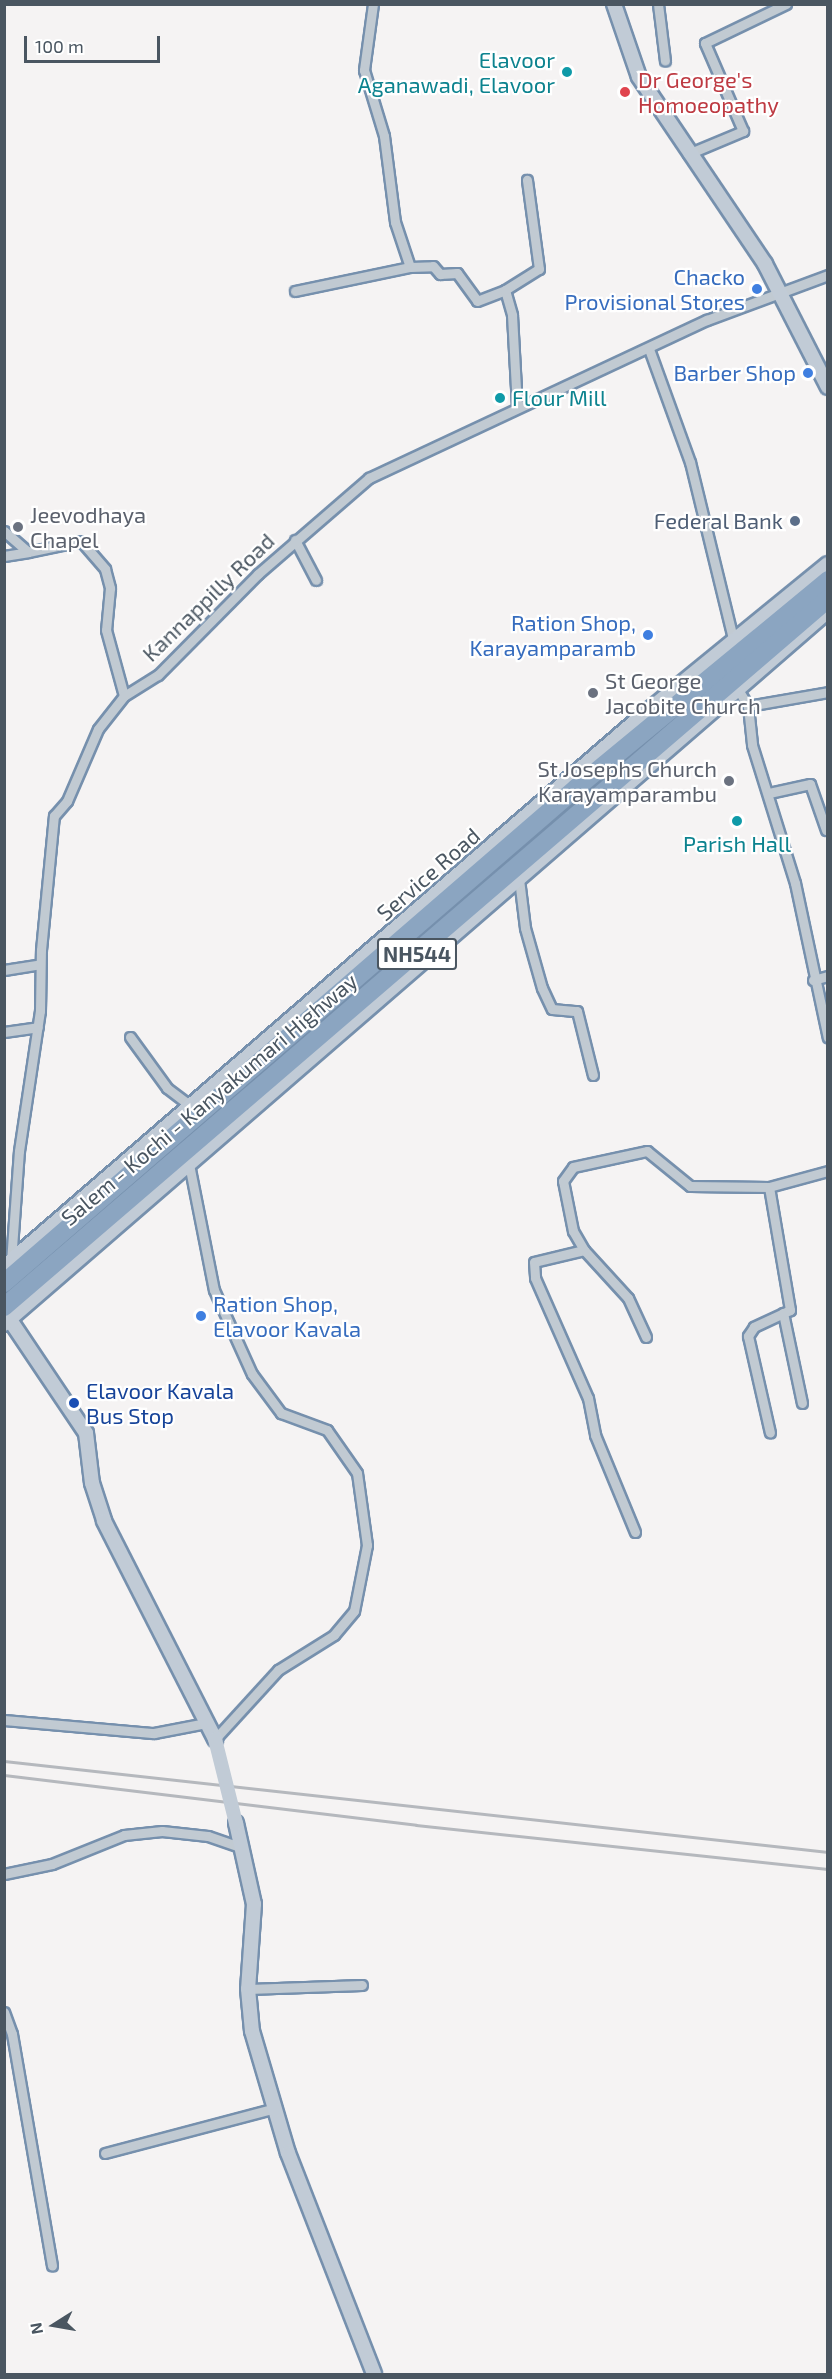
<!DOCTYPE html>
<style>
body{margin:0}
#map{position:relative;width:832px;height:2379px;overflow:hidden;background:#f5f3f3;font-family:"Exo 2",sans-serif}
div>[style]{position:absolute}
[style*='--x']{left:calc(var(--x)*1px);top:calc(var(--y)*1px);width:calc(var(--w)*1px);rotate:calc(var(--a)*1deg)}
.roads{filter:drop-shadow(2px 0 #7690ad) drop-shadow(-2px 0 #7690ad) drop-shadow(0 2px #7690ad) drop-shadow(0 -2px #7690ad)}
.street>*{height:9px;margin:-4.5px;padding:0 4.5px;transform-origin:4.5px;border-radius:4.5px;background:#c1cad2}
.secondary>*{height:14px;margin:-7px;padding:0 7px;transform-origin:7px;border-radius:7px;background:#c1cbd6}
.highway>*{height:18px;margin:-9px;padding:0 9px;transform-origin:9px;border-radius:9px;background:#8ba5c1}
.rail>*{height:3px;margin:-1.5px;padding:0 1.5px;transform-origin:1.5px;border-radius:1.5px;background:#b5b8bd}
.secondary-bridge>*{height:14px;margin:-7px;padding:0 7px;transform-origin:7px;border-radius:7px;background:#c1cbd6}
.dots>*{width:16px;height:16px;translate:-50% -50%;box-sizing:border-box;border:3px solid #fff;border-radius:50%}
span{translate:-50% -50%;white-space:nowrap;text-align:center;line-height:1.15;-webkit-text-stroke:4.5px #fff;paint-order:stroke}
.shield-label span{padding:2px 4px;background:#fff;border:2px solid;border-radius:4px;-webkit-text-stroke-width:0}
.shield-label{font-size:21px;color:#4a5661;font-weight:700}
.culture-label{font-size:22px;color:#0d838f}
.right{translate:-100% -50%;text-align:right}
.left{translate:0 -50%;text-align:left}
.health-label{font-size:22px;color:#be3a42}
.shop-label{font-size:22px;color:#366cbe}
.worship-label{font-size:22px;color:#5b616d}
.service-label{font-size:22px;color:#4e5e75}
.street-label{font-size:22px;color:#4a5661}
.transit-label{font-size:22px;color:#164399}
.frame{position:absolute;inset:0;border:6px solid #4a5661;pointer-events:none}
.north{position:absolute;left:24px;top:2295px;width:60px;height:60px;-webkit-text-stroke:4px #fff;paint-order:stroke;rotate:259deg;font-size:16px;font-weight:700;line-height:24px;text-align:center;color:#4a5661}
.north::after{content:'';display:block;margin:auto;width:21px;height:27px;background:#4a5661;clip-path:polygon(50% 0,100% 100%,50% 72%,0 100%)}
.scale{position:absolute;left:24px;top:36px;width:136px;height:27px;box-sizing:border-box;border:3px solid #4a5661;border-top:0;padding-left:8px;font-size:18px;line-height:21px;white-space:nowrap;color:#4a5661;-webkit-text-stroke:4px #fff;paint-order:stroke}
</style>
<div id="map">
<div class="roads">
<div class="street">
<i style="--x:373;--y:4;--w:67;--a:97.8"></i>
<i style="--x:364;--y:70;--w:69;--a:73.1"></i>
<i style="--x:384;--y:136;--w:87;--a:82.7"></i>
<i style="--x:395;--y:222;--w:47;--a:71.6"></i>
<i style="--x:410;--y:267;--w:23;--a:-2"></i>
<i style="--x:433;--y:266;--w:11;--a:49"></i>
<i style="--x:440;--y:274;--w:17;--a:-3"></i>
<i style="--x:457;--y:273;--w:34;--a:54"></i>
<i style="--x:477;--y:301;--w:30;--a:-21"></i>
<i style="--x:505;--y:290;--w:26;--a:74"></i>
<i style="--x:512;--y:315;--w:93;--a:86.9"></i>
<i style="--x:658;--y:4;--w:57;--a:83"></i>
<i style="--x:688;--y:154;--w:60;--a:-22.7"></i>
<i style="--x:743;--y:131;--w:96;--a:-113.4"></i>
<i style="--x:705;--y:43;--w:90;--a:-25.7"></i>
<i style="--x:505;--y:290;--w:40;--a:-32"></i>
<i style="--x:539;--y:269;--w:90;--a:-97.7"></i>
<i style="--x:295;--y:291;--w:117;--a:-11.8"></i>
<i style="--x:649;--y:349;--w:120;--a:70.1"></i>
<i style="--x:690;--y:462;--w:182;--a:76.3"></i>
<i style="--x:4;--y:531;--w:32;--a:41"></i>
<i style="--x:28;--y:552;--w:54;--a:-11.7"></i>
<i style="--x:81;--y:541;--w:37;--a:49"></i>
<i style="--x:105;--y:569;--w:20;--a:75"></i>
<i style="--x:110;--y:588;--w:42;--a:95.4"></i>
<i style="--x:106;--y:630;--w:68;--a:74.7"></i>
<i style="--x:295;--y:540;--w:45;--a:62.3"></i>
<i style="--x:4;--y:556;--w:24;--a:-9"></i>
<i style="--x:739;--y:691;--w:17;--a:59"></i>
<i style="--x:748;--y:706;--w:39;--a:84"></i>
<i style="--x:752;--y:745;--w:145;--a:72.7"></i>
<i style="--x:795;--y:883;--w:158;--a:78"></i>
<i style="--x:748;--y:706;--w:81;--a:-9.9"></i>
<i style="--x:769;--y:793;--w:42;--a:-12.4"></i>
<i style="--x:810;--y:784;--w:49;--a:70.8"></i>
<i style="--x:519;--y:879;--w:49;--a:83"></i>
<i style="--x:525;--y:928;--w:62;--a:74.2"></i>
<i style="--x:542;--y:988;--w:23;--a:65"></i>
<i style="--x:552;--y:1009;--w:25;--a:5"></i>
<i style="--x:577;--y:1011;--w:66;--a:76"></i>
<i style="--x:4;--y:970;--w:36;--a:-9"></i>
<i style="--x:813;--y:980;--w:16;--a:-15"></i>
<i style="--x:4;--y:1032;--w:34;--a:-8"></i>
<i style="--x:130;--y:1037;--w:63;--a:54"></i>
<i style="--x:167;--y:1088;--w:30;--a:37"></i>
<i style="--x:189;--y:1164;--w:128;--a:78.8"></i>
<i style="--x:214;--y:1290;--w:92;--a:65.7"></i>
<i style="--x:252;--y:1374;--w:49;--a:53.4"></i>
<i style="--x:281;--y:1413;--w:49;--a:20.3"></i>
<i style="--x:327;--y:1430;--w:52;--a:55.1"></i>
<i style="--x:357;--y:1473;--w:73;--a:82.1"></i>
<i style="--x:367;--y:1545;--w:67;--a:101.1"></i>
<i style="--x:354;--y:1611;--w:31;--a:130"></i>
<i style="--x:334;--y:1635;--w:66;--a:148"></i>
<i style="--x:278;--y:1670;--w:93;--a:132.4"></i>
<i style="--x:769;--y:1187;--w:125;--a:80.3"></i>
<i style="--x:790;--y:1310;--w:40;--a:155"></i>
<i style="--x:754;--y:1327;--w:11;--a:124"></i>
<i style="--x:748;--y:1336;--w:99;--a:77.2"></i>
<i style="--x:584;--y:1250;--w:51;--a:166.5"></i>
<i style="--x:534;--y:1262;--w:16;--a:86"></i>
<i style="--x:535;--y:1278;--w:131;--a:66.2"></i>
<i style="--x:588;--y:1398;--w:38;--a:79"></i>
<i style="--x:595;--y:1435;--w:105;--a:67.6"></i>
<i style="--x:11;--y:1262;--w:111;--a:-85.9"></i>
<i style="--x:19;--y:1151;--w:142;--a:-81.5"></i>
<i style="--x:40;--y:1011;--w:61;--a:-89.1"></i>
<i style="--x:41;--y:950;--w:135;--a:-84.5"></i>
<i style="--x:54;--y:816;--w:20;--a:-49"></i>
<i style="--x:67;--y:801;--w:78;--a:-66.7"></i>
<i style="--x:98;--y:729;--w:42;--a:-51.8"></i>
<i style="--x:124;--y:696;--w:40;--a:-32"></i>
<i style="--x:158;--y:675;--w:142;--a:-45.3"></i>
<i style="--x:258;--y:574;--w:147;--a:-40.9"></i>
<i style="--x:369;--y:478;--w:373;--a:-25.1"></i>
<i style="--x:707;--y:320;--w:129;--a:-20.4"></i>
<i style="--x:783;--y:1313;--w:92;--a:78.1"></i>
<i style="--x:646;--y:1337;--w:43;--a:-114.8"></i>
<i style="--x:628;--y:1298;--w:65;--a:-132.5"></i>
<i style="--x:584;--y:1250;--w:22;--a:-120"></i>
<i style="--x:573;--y:1231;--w:51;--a:-101.3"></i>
<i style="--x:563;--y:1181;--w:17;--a:-54"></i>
<i style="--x:573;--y:1167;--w:76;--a:-12.2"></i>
<i style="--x:647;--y:1151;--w:55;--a:39.1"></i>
<i style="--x:690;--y:1186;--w:79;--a:0.7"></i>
<i style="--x:769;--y:1187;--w:61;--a:-15.2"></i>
<i style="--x:4;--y:1720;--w:151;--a:5"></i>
<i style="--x:154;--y:1733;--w:53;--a:-10.9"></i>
<i style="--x:4;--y:1874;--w:49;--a:-11.8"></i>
<i style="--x:52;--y:1864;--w:78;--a:-21.9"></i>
<i style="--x:124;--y:1835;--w:38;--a:-6"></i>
<i style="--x:162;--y:1831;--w:46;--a:6.2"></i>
<i style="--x:208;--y:1836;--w:36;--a:19"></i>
<i style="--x:248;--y:1989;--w:114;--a:-2"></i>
<i style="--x:4;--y:2012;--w:23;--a:70"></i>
<i style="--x:12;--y:2034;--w:235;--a:80.2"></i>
<i style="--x:105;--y:2153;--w:176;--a:-14.8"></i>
</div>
<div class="secondary">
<i style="--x:614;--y:4;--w:77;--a:71.1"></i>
<i style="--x:639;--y:77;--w:225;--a:56"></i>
<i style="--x:765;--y:264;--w:138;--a:62.9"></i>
<i style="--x:4;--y:1267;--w:846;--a:-40.83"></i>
<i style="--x:644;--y:714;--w:237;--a:-39.2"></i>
<i style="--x:10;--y:1320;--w:136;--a:56.1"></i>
<i style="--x:86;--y:1433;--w:50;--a:83.2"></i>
<i style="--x:92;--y:1483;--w:40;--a:72"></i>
<i style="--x:104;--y:1521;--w:245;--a:63"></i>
<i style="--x:4;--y:1324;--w:1090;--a:-40.87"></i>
<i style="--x:236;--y:1823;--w:83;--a:77.5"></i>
<i style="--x:254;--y:1904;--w:85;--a:94"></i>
<i style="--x:248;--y:1989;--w:42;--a:84.6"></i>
<i style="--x:252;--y:2031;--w:127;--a:73.6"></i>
<i style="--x:288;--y:2153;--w:237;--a:68.7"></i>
</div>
<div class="highway">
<i style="--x:4;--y:1283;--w:756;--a:-40.87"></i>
<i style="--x:576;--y:788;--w:327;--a:-39.5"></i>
<i style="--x:4;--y:1307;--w:1086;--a:-40.67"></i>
</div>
</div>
<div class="rail">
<i style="--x:4;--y:1761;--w:829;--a:6.3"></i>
<i style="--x:4;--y:1775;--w:415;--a:6.9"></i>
<i style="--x:416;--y:1825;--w:414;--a:6.1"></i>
</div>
<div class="secondary-bridge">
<i style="--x:215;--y:1739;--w:87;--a:76"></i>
</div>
<div class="dots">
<i style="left:567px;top:72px;background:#0f9aa8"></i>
<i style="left:625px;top:92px;background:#e0444e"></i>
<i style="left:757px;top:289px;background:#3f7fe0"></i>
<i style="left:808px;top:373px;background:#3f7fe0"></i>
<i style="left:500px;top:398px;background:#0f9aa8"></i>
<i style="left:795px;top:521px;background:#5c6f8a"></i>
<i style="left:18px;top:527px;background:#6b7280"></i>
<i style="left:648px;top:635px;background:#3f7fe0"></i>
<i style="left:593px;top:693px;background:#6b7280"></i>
<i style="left:729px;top:781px;background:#6b7280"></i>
<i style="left:737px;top:821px;background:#0f9aa8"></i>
<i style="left:201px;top:1316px;background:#3f7fe0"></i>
<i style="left:74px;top:1403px;background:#1a4fb4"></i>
</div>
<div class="shield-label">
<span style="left:417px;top:954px">NH544</span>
</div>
<div class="culture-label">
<span class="right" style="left:555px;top:72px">Elavoor<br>Aganawadi, Elavoor</span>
<span class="left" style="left:512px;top:398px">Flour Mill</span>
<span style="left:737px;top:844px">Parish Hall</span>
</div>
<div class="health-label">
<span class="left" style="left:638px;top:92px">Dr George's<br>Homoeopathy</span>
</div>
<div class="shop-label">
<span class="right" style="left:745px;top:289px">Chacko<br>Provisional Stores</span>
<span class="right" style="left:796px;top:373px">Barber Shop</span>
<span class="right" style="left:636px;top:635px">Ration Shop,<br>Karayamparamb</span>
<span class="left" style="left:213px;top:1316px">Ration Shop,<br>Elavoor Kavala</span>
</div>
<div class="worship-label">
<span class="left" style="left:30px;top:527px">Jeevodhaya<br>Chapel</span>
<span class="left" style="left:605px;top:693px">St George<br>Jacobite Church</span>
<span class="right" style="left:717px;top:781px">St Josephs Church<br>Karayamparambu</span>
</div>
<div class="service-label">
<span class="right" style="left:783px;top:521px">Federal Bank</span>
</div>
<div class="street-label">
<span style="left:208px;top:597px;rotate:-44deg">Kannappilly Road</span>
<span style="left:428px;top:874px;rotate:-41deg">Service Road</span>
<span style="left:209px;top:1099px;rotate:-40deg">Salem - Kochi - Kanyakumari Highway</span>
</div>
<div class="transit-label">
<span class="left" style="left:86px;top:1403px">Elavoor Kavala<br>Bus Stop</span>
</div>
<div class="frame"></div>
<div class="north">N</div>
<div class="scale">100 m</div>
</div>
